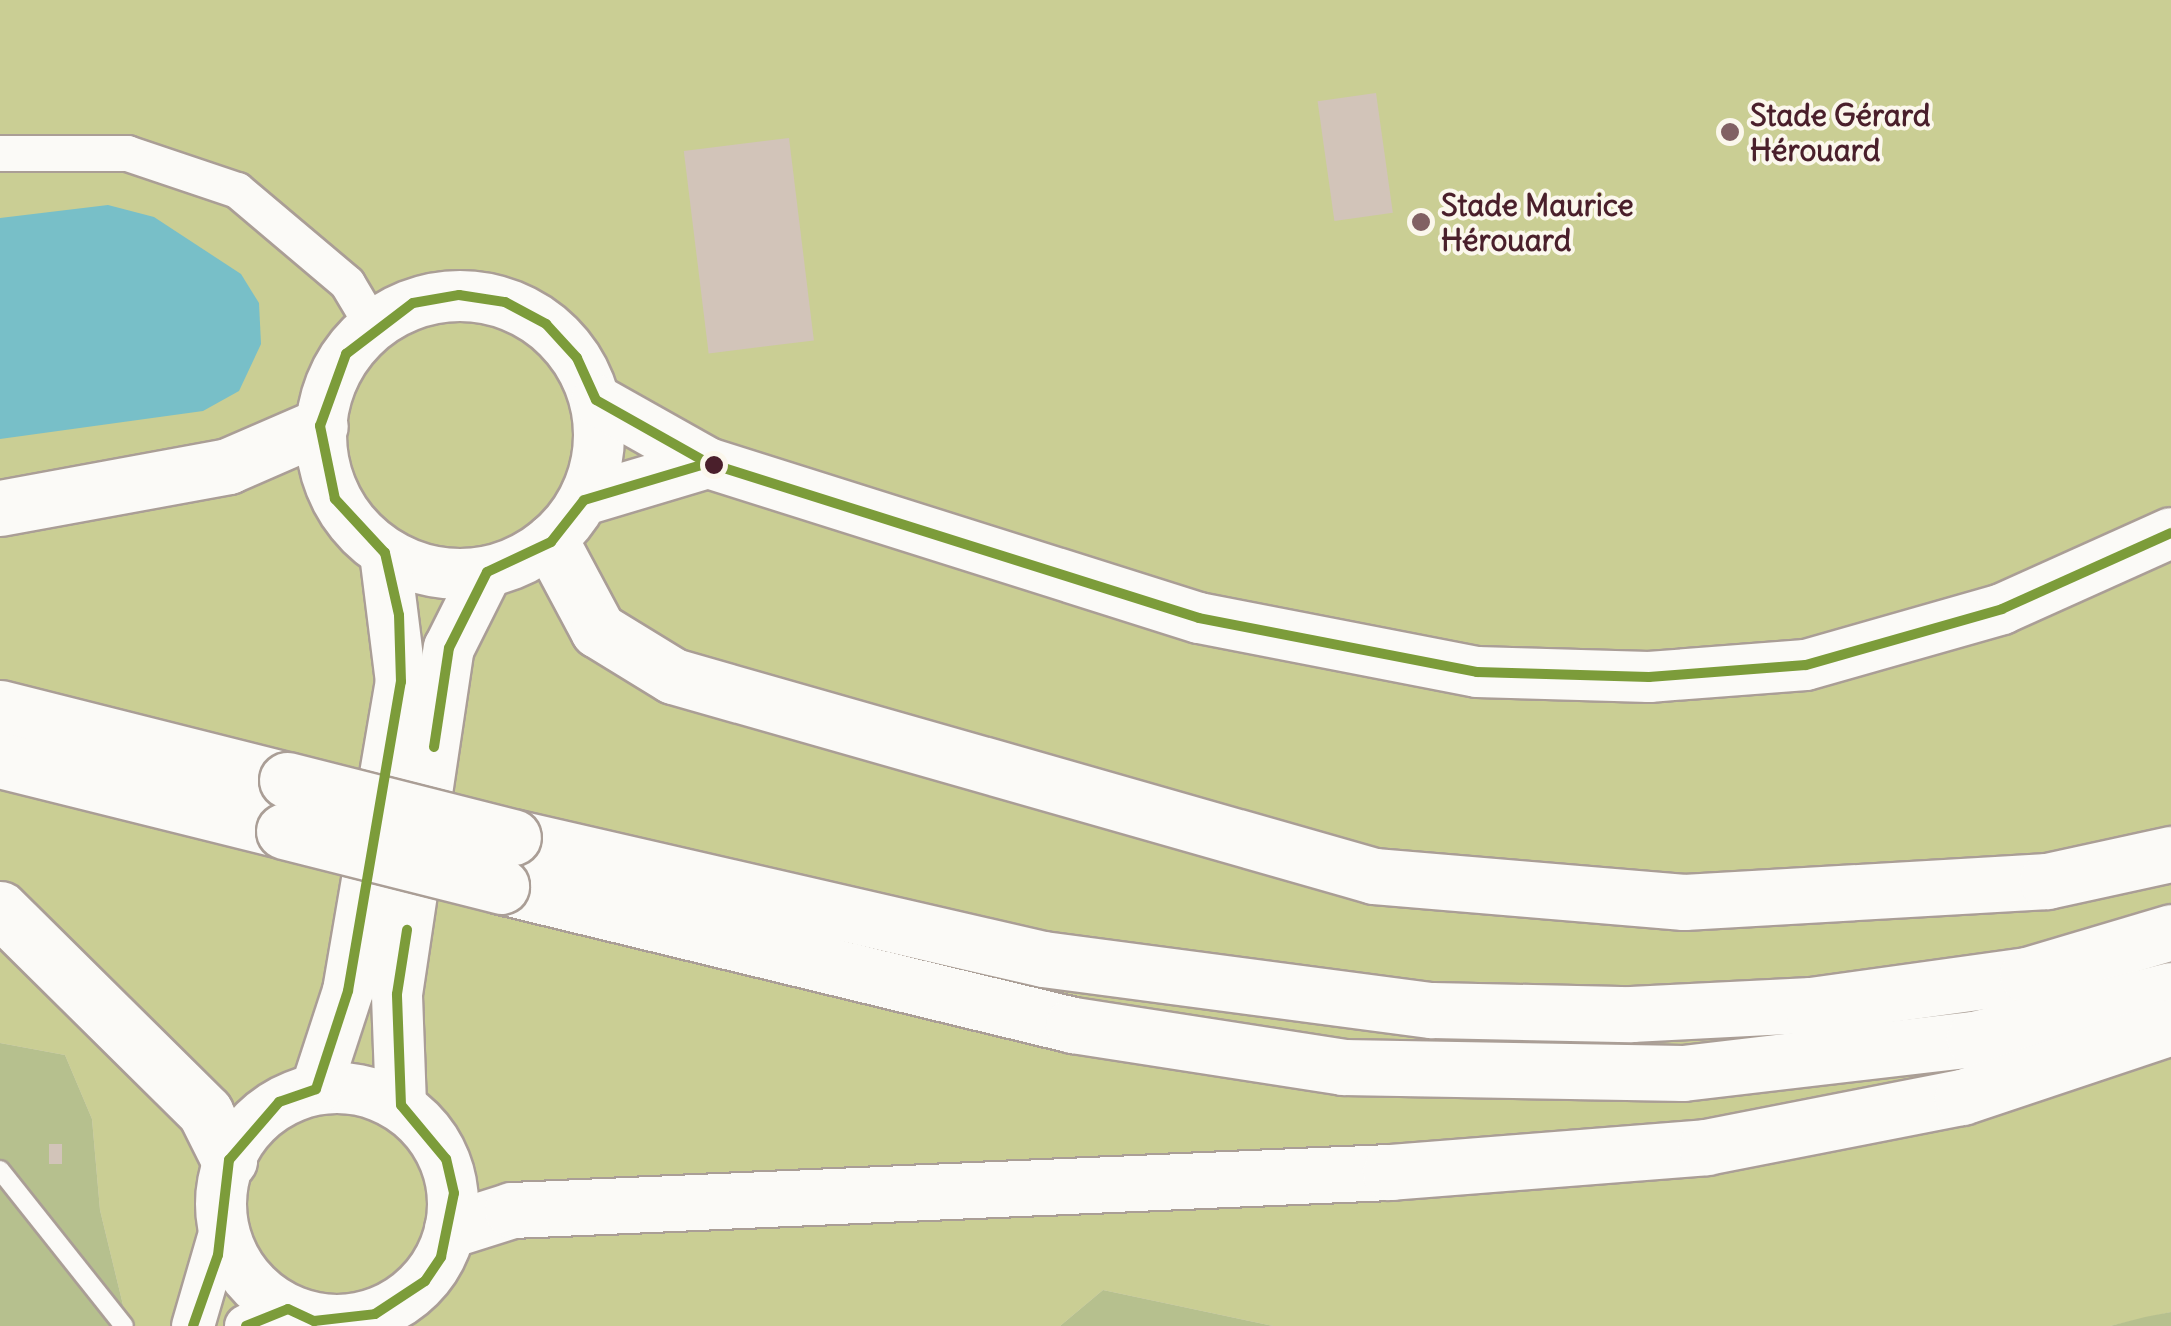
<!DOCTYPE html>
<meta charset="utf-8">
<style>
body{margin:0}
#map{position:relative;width:2171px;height:1326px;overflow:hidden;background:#e7dbcb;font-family:Delius,sans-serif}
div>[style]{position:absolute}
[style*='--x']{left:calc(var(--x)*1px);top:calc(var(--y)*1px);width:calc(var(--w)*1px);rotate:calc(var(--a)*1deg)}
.green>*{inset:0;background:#cace94}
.forest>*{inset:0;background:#b6c08e}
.water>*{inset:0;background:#78bfc8}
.building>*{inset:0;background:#d2c4b9;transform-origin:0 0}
.roads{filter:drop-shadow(2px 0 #aa9e96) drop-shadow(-2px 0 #aa9e96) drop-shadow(0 2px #aa9e96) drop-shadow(0 -2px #aa9e96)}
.service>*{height:18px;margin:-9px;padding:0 9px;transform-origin:9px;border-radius:9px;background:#fbfaf7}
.minor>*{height:35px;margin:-17.5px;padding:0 17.5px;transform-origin:17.5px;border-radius:17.5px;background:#fbfaf7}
.tertiary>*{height:42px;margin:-21px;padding:0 21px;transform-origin:21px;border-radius:21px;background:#fbfaf7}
.secondary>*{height:50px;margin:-25px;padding:0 25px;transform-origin:25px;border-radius:25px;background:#fbfaf7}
.secondary>.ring{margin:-25px;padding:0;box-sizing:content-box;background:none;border:50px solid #fbfaf7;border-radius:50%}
.trunk>*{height:55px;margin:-27.5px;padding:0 27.5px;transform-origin:27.5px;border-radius:27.5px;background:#fbfaf7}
.bridges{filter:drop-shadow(2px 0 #aa9e96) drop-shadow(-2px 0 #aa9e96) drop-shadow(0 2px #aa9e96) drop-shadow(0 -2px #aa9e96)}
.trunk-bridge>*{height:55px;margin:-27.5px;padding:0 27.5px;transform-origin:27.5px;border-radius:27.5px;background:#fbfaf7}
.bus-1>*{height:10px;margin:-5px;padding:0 5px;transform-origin:5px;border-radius:5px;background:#7c9c3a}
.dots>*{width:28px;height:28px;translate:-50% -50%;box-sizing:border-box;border:5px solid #fbf7ec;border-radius:50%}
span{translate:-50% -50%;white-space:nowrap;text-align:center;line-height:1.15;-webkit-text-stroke:8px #fbf7ec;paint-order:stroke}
.poi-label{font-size:30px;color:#4a1f2b;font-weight:700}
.left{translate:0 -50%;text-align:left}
</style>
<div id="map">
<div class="green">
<i style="clip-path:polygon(0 0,2171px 0,2171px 1312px,2110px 1326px,1273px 1326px,1103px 1290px,1060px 1326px,110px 1326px,123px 1305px,100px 1210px,92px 1119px,65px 1055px,0 1043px)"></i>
</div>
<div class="forest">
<i style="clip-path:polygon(0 1043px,65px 1055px,92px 1119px,100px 1210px,123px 1305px,110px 1326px,0 1326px)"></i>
<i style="clip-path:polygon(1103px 1290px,1273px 1326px,1060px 1326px)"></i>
<i style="clip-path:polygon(2171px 1312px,2171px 1326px,2110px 1326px,2145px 1317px)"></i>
</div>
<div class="water">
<i style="clip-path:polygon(108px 205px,154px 217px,241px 274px,259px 303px,261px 344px,239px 391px,203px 411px,0 439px,0 218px)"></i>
</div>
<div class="building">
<i style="left:1376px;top:93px;width:121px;height:59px;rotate:82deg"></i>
<i style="left:789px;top:138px;width:204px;height:106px;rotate:83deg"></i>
<i style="left:49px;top:1144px;width:13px;height:20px"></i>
</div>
<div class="roads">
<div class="service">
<i style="--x:0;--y:1170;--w:199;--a:51.5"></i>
</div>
<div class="minor">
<i style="--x:0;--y:153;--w:127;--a:0"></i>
<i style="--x:127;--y:153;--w:116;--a:18.6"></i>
<i style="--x:237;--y:190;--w:144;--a:40.2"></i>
<i style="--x:347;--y:283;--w:49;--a:59.2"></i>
</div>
<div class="tertiary">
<i style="--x:193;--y:1326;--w:104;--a:-73.8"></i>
<i style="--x:246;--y:1326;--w:45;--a:-22"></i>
</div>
<div class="secondary">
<i class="ring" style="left:321px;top:296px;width:228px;height:228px"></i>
<i style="--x:596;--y:400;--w:129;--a:29.4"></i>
<i style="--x:708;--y:463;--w:515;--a:17.52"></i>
<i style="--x:1199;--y:618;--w:283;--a:11"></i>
<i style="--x:1477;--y:672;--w:172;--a:1.7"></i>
<i style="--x:1649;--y:677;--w:157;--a:-4.4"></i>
<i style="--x:1806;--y:665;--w:204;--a:-15.9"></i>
<i style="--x:2002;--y:609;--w:185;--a:-24.2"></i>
<i style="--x:584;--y:500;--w:129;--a:-16.6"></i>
<i class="ring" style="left:221px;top:1088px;width:182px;height:182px"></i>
<i style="--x:316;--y:1089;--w:103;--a:-71.9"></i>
<i style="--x:348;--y:991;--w:314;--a:-80.3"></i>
<i style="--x:401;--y:682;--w:130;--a:-97.1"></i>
<i style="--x:401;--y:1105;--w:111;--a:-92.1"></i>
<i style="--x:397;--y:994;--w:350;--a:-81.5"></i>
<i style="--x:449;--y:648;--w:85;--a:-63.4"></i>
</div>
<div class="trunk">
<i style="--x:0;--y:508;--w:232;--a:-10.4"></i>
<i style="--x:228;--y:466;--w:100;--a:-23.5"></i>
<i style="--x:551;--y:542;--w:100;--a:61.9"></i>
<i style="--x:598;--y:630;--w:88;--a:31.5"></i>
<i style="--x:673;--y:676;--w:729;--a:15.92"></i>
<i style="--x:1374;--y:876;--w:311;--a:4.8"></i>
<i style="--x:1684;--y:902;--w:364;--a:-3.3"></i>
<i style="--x:2047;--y:881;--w:127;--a:-12.3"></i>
<i style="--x:0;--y:708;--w:296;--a:14.1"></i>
<i style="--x:0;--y:760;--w:293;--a:14"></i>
<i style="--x:513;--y:837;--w:544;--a:12.96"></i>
<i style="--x:1043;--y:959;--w:392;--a:7.5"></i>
<i style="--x:1432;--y:1010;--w:199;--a:1.2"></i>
<i style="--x:1631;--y:1014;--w:180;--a:-2.9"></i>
<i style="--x:1811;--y:1005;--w:218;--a:-7.9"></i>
<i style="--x:2027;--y:975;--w:150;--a:-16.6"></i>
<i style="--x:501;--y:886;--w:589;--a:13.66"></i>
<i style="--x:1073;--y:1025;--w:273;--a:8.8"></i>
<i style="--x:1343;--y:1067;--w:340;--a:1"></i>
<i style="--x:1683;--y:1073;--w:293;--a:-6.7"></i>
<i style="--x:1974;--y:1039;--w:203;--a:-14"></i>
<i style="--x:0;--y:909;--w:289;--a:44.7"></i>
<i style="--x:205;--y:1112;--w:54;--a:63.4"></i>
<i style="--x:452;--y:1229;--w:63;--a:-17.6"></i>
<i style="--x:512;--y:1210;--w:879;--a:-2.48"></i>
<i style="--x:1390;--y:1172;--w:317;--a:-4.5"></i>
<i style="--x:1706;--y:1147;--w:261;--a:-11.1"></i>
<i style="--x:1962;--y:1097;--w:220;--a:-18.5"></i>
</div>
</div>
<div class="bridges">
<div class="trunk-bridge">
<i style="--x:287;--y:780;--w:233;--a:14.2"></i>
<i style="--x:284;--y:831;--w:224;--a:14.2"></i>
</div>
</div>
<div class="bus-1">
<i style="--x:434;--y:747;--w:100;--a:-81.4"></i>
<i style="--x:449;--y:648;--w:85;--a:-63.4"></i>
<i style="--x:487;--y:572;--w:71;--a:-25.1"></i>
<i style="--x:551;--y:542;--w:53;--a:-51.8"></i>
<i style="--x:584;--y:500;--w:129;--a:-16.6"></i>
<i style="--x:193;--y:1326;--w:75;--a:-70.6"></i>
<i style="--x:218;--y:1255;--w:96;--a:-83.4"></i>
<i style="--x:229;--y:1160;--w:77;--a:-49.2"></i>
<i style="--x:279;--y:1102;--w:39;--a:-19"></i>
<i style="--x:316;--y:1089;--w:103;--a:-71.9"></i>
<i style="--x:348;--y:991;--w:314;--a:-80.3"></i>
<i style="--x:401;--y:682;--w:67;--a:-91.7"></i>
<i style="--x:399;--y:615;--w:64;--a:-102.7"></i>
<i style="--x:385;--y:553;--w:74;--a:-132.8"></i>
<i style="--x:335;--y:499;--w:75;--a:-101.6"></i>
<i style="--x:320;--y:426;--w:77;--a:-70.1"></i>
<i style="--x:346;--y:354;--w:84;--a:-37.3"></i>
<i style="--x:413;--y:303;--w:47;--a:-9.9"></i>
<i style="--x:459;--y:295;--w:47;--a:8.7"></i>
<i style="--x:505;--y:302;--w:47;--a:28.2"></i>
<i style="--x:546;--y:324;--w:46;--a:47.6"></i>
<i style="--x:577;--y:358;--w:46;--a:65.7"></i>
<i style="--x:596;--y:400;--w:129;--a:29.4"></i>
<i style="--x:708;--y:463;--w:515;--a:17.52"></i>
<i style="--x:1199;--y:618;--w:283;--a:11"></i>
<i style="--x:1477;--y:672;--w:172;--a:1.7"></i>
<i style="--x:1649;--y:677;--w:157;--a:-4.4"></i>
<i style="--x:1806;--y:665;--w:204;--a:-15.9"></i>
<i style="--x:2002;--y:609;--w:185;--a:-24.2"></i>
<i style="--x:246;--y:1326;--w:45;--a:-22"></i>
<i style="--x:288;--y:1309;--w:29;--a:25"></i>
<i style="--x:314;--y:1321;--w:61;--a:-6.5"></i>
<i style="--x:375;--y:1314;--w:60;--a:-33.4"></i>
<i style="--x:425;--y:1281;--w:29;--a:-56"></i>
<i style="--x:441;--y:1257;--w:65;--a:-78.5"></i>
<i style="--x:454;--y:1193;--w:35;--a:-103"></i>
<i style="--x:446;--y:1159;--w:70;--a:-129.8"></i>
<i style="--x:401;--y:1105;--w:111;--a:-92.1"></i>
<i style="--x:397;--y:994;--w:65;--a:-81.1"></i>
</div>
<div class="dots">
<i style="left:1730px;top:132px;background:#816163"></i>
<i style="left:1421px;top:222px;background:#816163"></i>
<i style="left:714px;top:465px;background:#4a1f2b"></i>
</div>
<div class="poi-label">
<span class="left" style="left:1750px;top:132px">Stade Gérard<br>Hérouard</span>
<span class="left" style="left:1441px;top:222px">Stade Maurice<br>Hérouard</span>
</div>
</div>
